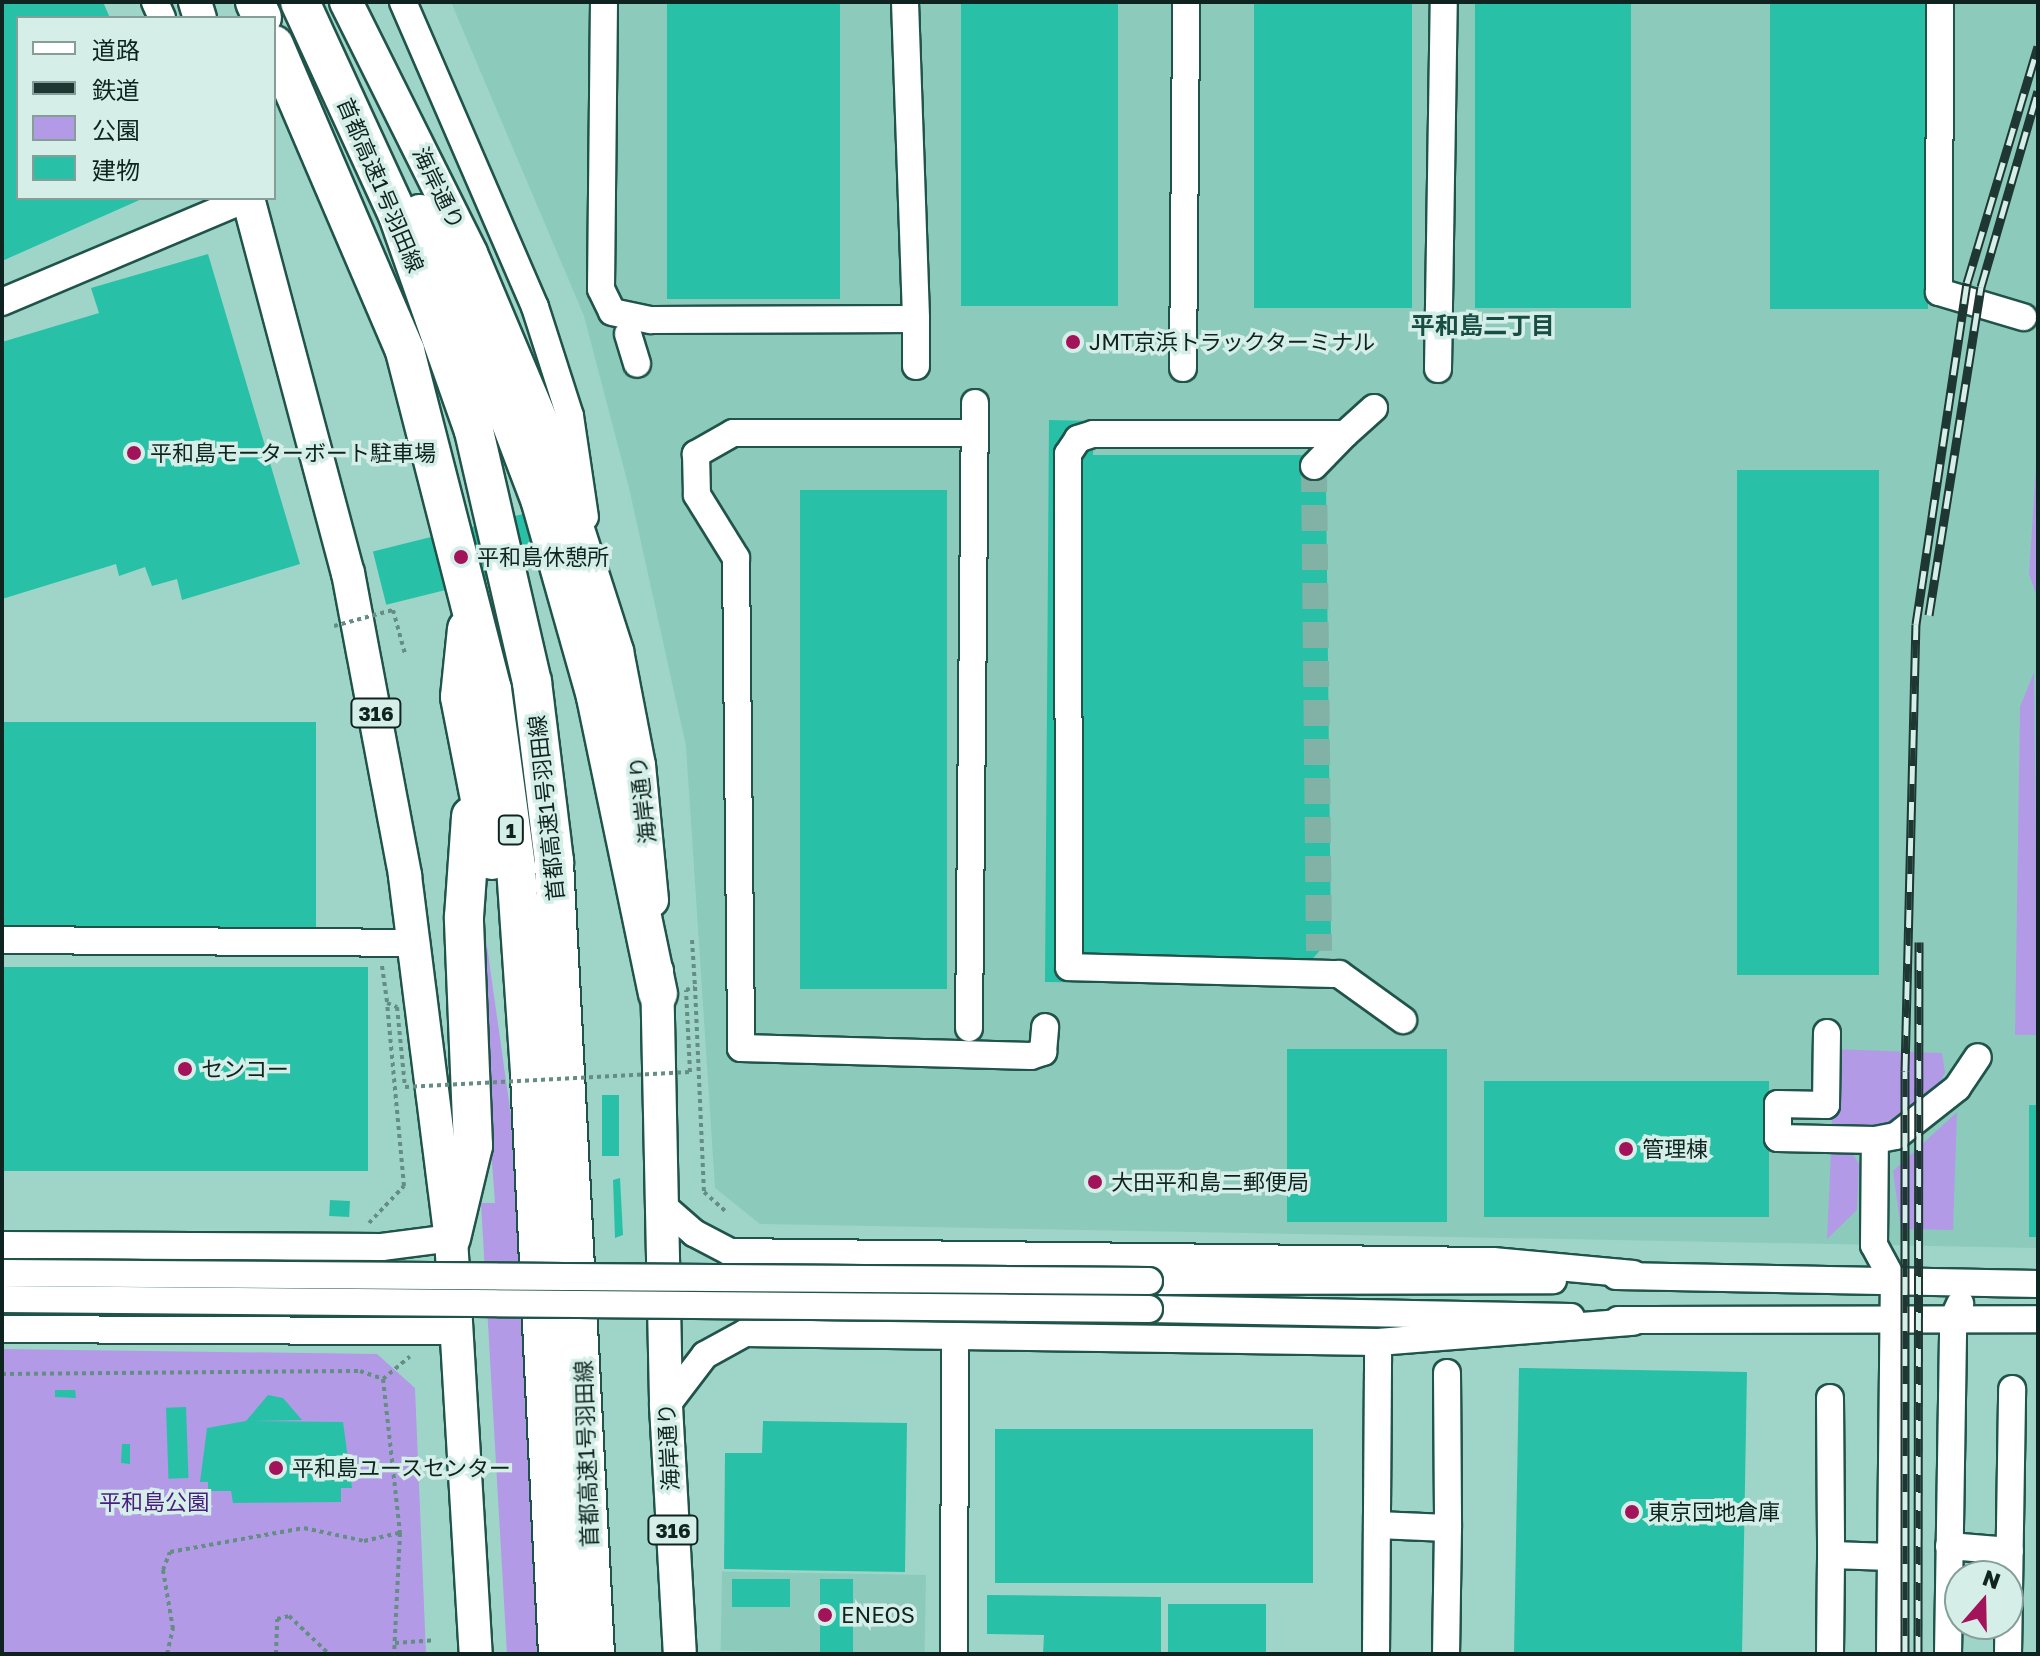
<!DOCTYPE html>
<meta charset="utf-8">
<style>
body{margin:0}
#map{position:relative;width:2040px;height:1656px;overflow:hidden;background:#9fd5c8;font-family:"Golos Text","Noto Sans JP",sans-serif}
div>[style]{position:absolute}
[style*='--x']{left:calc(var(--x)*1px);top:calc(var(--y)*1px);width:calc(var(--w)*1px);rotate:calc(var(--a)*1deg)}
.built>*{inset:0;background:#8ccbbc;transform-origin:0 0}
.green>*{inset:0;background:#b29ae6}
.building>*{inset:0;background:#28c1a7;transform-origin:0 0}
.minor-tunnel>*{height:26px;margin-top:-13px;transform-origin:0;background:repeating-linear-gradient(90deg,#82b2a6 0 26px,transparent 0 39px)}
.path>*{height:4px;margin-top:-2px;transform-origin:0;background:repeating-linear-gradient(90deg,#648d83 0 4px,transparent 0 8px)}
.roads{filter:drop-shadow(2px 0 #20544a) drop-shadow(-2px 0 #20544a) drop-shadow(0 2px #20544a) drop-shadow(0 -2px #20544a)}
.minor>*{height:26px;margin:-13px;padding:0 13px;transform-origin:13px;border-radius:13px;background:#fff}
.major>*{height:32px;margin:-16px;padding:0 16px;transform-origin:16px;border-radius:16px;background:#fff}
.highway>*{height:38px;margin:-19px;padding:0 19px;transform-origin:19px;border-radius:19px;background:#fff}
.rail>*{height:9px;margin-top:-4.5px;transform-origin:0;background:repeating-linear-gradient(90deg,#d5efe8 0 18px,#1f3732 0 36px);box-sizing:border-box;border-block:2px solid #1f3732}
.path-bridge>*{height:4px;margin-top:-2px;transform-origin:0;background:repeating-linear-gradient(90deg,#648d83 0 4px,transparent 0 8px)}
.bridges{filter:drop-shadow(2px 0 #20544a) drop-shadow(-2px 0 #20544a) drop-shadow(0 2px #20544a) drop-shadow(0 -2px #20544a)}
.minor-bridge>*{height:26px;margin:-13px;padding:0 13px;transform-origin:13px;border-radius:13px;background:#fff}
.dots>*{width:22px;height:22px;translate:-50% -50%;box-sizing:border-box;border:4px solid #d5efe8;border-radius:50%}
span{translate:-50% -50%;white-space:nowrap;text-align:center;line-height:1.15;-webkit-text-stroke:7px #d5efe8;paint-order:stroke}
.shield-label span{padding:2px 6px;background:#d5efe8;border:2px solid;border-radius:6px;-webkit-text-stroke-width:0}
.shield-label{font-size:20px;color:#0f2420;font-weight:700}
.street-label{font-size:22px;color:#0f2420}
.poi-label{font-size:22px;color:#0f2420}
.left{translate:0 -50%;text-align:left}
.park-label{font-size:22px;color:#491c81}
.neighbourhood-label{font-size:24px;color:#184d43;font-weight:700}
.frame{position:absolute;inset:0;border:4px solid #0f2420;pointer-events:none}
.legend{position:absolute;left:16px;top:16px;width:260px;height:184px;box-sizing:border-box;background:#d5efe8;border:2px solid #869e98;margin:0;padding:10px 14px;list-style:none;font-size:24px;color:#0f2420}
.legend li{display:flex;align-items:center;gap:16px;height:40px}
.legend b{width:40px;border:2px solid #869e98}
.north{position:absolute;left:1944px;top:1560px;width:80px;height:80px;box-sizing:border-box;background:#d5efe8;border:2px solid #869e98;border-radius:50%;rotate:20deg;font-size:22px;font-weight:700;line-height:32px;text-align:center;color:#0f2420}
.north::after{content:'';display:block;margin:auto;width:28px;height:36px;background:#a2135a;clip-path:polygon(50% 0,100% 100%,50% 72%,0 100%)}
</style>
<div id="map">
<div class="built">
<i style="clip-path:polygon(451px 2px,2038px 2px,2038px 1248px,760px 1224px,715px 1188px,686px 746px,629px 488px,584px 316px)"></i>
<i style="left:926px;top:1575px;width:79px;height:204px;rotate:91deg"></i>
</div>
<div class="green">
<i style="clip-path:polygon(2038px 437px,2038px 600px,2029px 574px)"></i>
<i style="clip-path:polygon(2034px 672px,2038px 1035px,2015px 1035px,2020px 707px)"></i>
<i style="clip-path:polygon(485px 932px,511px 1116px,542px 1654px,507px 1654px,481px 1203px,495px 1203px,477px 961px)"></i>
<i style="clip-path:polygon(1832px 1049px,1942px 1053px,1945px 1073px,1933px 1094px,1872px 1137px,1832px 1128px)"></i>
<i style="clip-path:polygon(1957px 1112px,1953px 1230px,1901px 1229px,1893px 1171px)"></i>
<i style="clip-path:polygon(1846px 1143px,1859px 1164px,1857px 1210px,1827px 1239px,1831px 1152px)"></i>
<i style="clip-path:polygon(2px 1349px,377px 1354px,415px 1388px,426px 1654px,2px 1654px)"></i>
</div>
<div class="building">
<i style="clip-path:polygon(2px 2px,103px 2px,110px 18px,18px 18px,18px 198px,144px 198px,2px 261px)"></i>
<i style="left:667px;top:2px;width:173px;height:297px"></i>
<i style="left:961px;top:2px;width:157px;height:304px"></i>
<i style="left:1254px;top:2px;width:158px;height:306px"></i>
<i style="left:1475px;top:2px;width:156px;height:306px"></i>
<i style="left:1770px;top:2px;width:158px;height:307px"></i>
<i style="clip-path:polygon(208px 254px,300px 564px,182px 600px,177px 579px,152px 586px,145px 567px,119px 576px,116px 564px,2px 599px,2px 342px,99px 313px,91px 288px)"></i>
<i style="clip-path:polygon(1049px 420px,1095px 421px,1093px 455px,1303px 455px,1326px 479px,1331px 938px,1307px 965px,1307px 985px,1045px 982px)"></i>
<i style="left:1737px;top:470px;width:142px;height:505px"></i>
<i style="left:800px;top:490px;width:147px;height:499px"></i>
<i style="left:535px;top:511px;width:55px;height:167px;rotate:76deg"></i>
<i style="left:2px;top:722px;width:314px;height:207px"></i>
<i style="left:2px;top:967px;width:366px;height:204px"></i>
<i style="left:1287px;top:1049px;width:160px;height:173px"></i>
<i style="left:1484px;top:1081px;width:285px;height:136px"></i>
<i style="left:602px;top:1095px;width:17px;height:61px"></i>
<i style="left:2029px;top:1105px;width:9px;height:132px"></i>
<i style="clip-path:polygon(620px 1178px,623px 1235px,615px 1238px,613px 1180px)"></i>
<i style="left:330px;top:1200px;width:20px;height:16px;rotate:3deg"></i>
<i style="left:1519px;top:1368px;width:228px;height:286px;rotate:1deg"></i>
<i style="clip-path:polygon(55px 1390px,75px 1390px,76px 1398px,55px 1397px)"></i>
<i style="clip-path:polygon(268px 1395px,283px 1398px,302px 1420px,250px 1421px,343px 1422px,352px 1488px,341px 1488px,341px 1502px,233px 1503px,231px 1491px,208px 1491px,208px 1482px,200px 1482px,207px 1428px,246px 1421px)"></i>
<i style="left:186px;top:1407px;width:71px;height:20px;rotate:88deg"></i>
<i style="clip-path:polygon(763px 1421px,907px 1423px,905px 1572px,724px 1569px,725px 1453px,762px 1453px)"></i>
<i style="left:995px;top:1429px;width:318px;height:154px"></i>
<i style="clip-path:polygon(122px 1444px,130px 1444px,130px 1464px,121px 1463px)"></i>
<i style="left:732px;top:1579px;width:58px;height:28px"></i>
<i style="left:853px;top:1579px;width:75px;height:33px;rotate:90deg"></i>
<i style="clip-path:polygon(987px 1595px,1161px 1597px,1161px 1654px,1043px 1654px,1044px 1635px,987px 1634px)"></i>
<i style="left:1168px;top:1604px;width:98px;height:50px"></i>
</div>
<div class="minor-tunnel">
<i style="--x:1314;--y:466;--w:485;--a:89.4"></i>
</div>
<div class="path">
<i style="--x:393;--y:610;--w:46;--a:74.7"></i>
<i style="--x:692;--y:940;--w:47;--a:86.3"></i>
<i style="--x:382;--y:966;--w:37;--a:82"></i>
<i style="--x:2;--y:1374;--w:358;--a:-0.5"></i>
<i style="--x:360;--y:1371;--w:24;--a:19"></i>
<i style="--x:383;--y:1379;--w:155;--a:83.7"></i>
<i style="--x:400;--y:1533;--w:121;--a:92.8"></i>
<i style="--x:383;--y:1379;--w:35;--a:-40"></i>
<i style="--x:395;--y:1643;--w:39;--a:-4"></i>
<i style="--x:167;--y:1654;--w:26;--a:-77"></i>
<i style="--x:173;--y:1629;--w:60;--a:-99.6"></i>
<i style="--x:163;--y:1570;--w:19;--a:-69"></i>
<i style="--x:170;--y:1552;--w:136;--a:-10.2"></i>
<i style="--x:304;--y:1528;--w:61;--a:12.2"></i>
<i style="--x:364;--y:1541;--w:37;--a:-13"></i>
<i style="--x:276;--y:1654;--w:35;--a:-88"></i>
<i style="--x:277;--y:1619;--w:12;--a:-14"></i>
<i style="--x:289;--y:1616;--w:55;--a:43.5"></i>
</div>
<div class="roads">
<div class="minor">
<i style="--x:155;--y:2;--w:17;--a:66"></i>
<i style="--x:403;--y:2;--w:332;--a:66.6"></i>
<i style="--x:535;--y:307;--w:114;--a:72.2"></i>
<i style="--x:570;--y:416;--w:102;--a:81.6"></i>
<i style="--x:604;--y:2;--w:287;--a:90.6"></i>
<i style="--x:601;--y:289;--w:25;--a:64"></i>
<i style="--x:612;--y:312;--w:40;--a:12"></i>
<i style="--x:651;--y:320;--w:265;--a:-0.2"></i>
<i style="--x:916;--y:319;--w:47;--a:90"></i>
<i style="--x:905;--y:2;--w:317;--a:88"></i>
<i style="--x:1940;--y:2;--w:290;--a:90.2"></i>
<i style="--x:1939;--y:292;--w:88;--a:16.6"></i>
<i style="--x:2;--y:302;--w:267;--a:-22.9"></i>
<i style="--x:628;--y:334;--w:31;--a:73"></i>
<i style="--x:1183;--y:368;--w:366;--a:-89.5"></i>
<i style="--x:1438;--y:369;--w:367;--a:-89.1"></i>
<i style="--x:1374;--y:408;--w:39;--a:138"></i>
<i style="--x:1345;--y:434;--w:252;--a:180"></i>
<i style="--x:1093;--y:434;--w:16;--a:162"></i>
<i style="--x:1078;--y:439;--w:18;--a:124"></i>
<i style="--x:1068;--y:454;--w:513;--a:89.89"></i>
<i style="--x:1069;--y:967;--w:270;--a:1.5"></i>
<i style="--x:1339;--y:974;--w:79;--a:35.7"></i>
<i style="--x:975;--y:433;--w:242;--a:180"></i>
<i style="--x:733;--y:433;--w:43;--a:150.4"></i>
<i style="--x:696;--y:454;--w:41;--a:88.6"></i>
<i style="--x:697;--y:495;--w:74;--a:58.2"></i>
<i style="--x:736;--y:558;--w:490;--a:89.4"></i>
<i style="--x:741;--y:1048;--w:290;--a:1.6"></i>
<i style="--x:1031;--y:1056;--w:13;--a:-18"></i>
<i style="--x:1043;--y:1052;--w:25;--a:-85"></i>
<i style="--x:1314;--y:466;--w:45;--a:-45.9"></i>
<i style="--x:2;--y:940;--w:413;--a:0.4"></i>
<i style="--x:969;--y:1028;--w:625;--a:-89.45"></i>
<i style="--x:1827;--y:1033;--w:72;--a:90.8"></i>
<i style="--x:1826;--y:1105;--w:48;--a:-178.8"></i>
<i style="--x:1778;--y:1104;--w:34;--a:90"></i>
<i style="--x:1778;--y:1138;--w:97;--a:1.2"></i>
<i style="--x:662;--y:1205;--w:43;--a:41.2"></i>
<i style="--x:694;--y:1233;--w:41;--a:27.8"></i>
<i style="--x:730;--y:1252;--w:763;--a:0.68"></i>
<i style="--x:1493;--y:1261;--w:141;--a:5.3"></i>
<i style="--x:2;--y:1245;--w:380;--a:0.3"></i>
<i style="--x:382;--y:1247;--w:70;--a:-7.4"></i>
<i style="--x:1616;--y:1276;--w:422;--a:1.1"></i>
<i style="--x:1149;--y:1281;--w:404;--a:-0.1"></i>
<i style="--x:1149;--y:1309;--w:422;--a:1.1"></i>
<i style="--x:1618;--y:1320;--w:420;--a:-0.1"></i>
<i style="--x:2;--y:1329;--w:454;--a:0.3"></i>
<i style="--x:1447;--y:1373;--w:155;--a:89.6"></i>
<i style="--x:1830;--y:1398;--w:157;--a:89.6"></i>
<i style="--x:666;--y:1406;--w:64;--a:-52.6"></i>
<i style="--x:705;--y:1355;--w:46;--a:-28.8"></i>
<i style="--x:745;--y:1333;--w:633;--a:0.81"></i>
<i style="--x:1378;--y:1342;--w:256;--a:-4.5"></i>
<i style="--x:1377;--y:1525;--w:71;--a:2.4"></i>
<i style="--x:1448;--y:1528;--w:126;--a:90.9"></i>
<i style="--x:1949;--y:1546;--w:61;--a:4.7"></i>
<i style="--x:954;--y:1654;--w:314;--a:-89.8"></i>
<i style="--x:1376;--y:1654;--w:312;--a:-89.6"></i>
<i style="--x:1830;--y:1654;--w:99;--a:-89.4"></i>
<i style="--x:1831;--y:1555;--w:60;--a:1.9"></i>
<i style="--x:1890;--y:1654;--w:372;--a:-89.4"></i>
<i style="--x:1894;--y:1282;--w:42;--a:-118.4"></i>
<i style="--x:1874;--y:1245;--w:105;--a:-89.5"></i>
<i style="--x:1875;--y:1140;--w:21;--a:-11"></i>
<i style="--x:1896;--y:1136;--w:78;--a:-38.2"></i>
<i style="--x:1957;--y:1088;--w:37;--a:-56"></i>
<i style="--x:1948;--y:1654;--w:335;--a:-89.1"></i>
<i style="--x:1953;--y:1319;--w:17;--a:-65"></i>
<i style="--x:2008;--y:1654;--w:265;--a:-89.1"></i>
</div>
<div class="major">
<i style="--x:195;--y:2;--w:17;--a:73"></i>
<i style="--x:346;--y:2;--w:280;--a:63.5"></i>
<i style="--x:471;--y:253;--w:202;--a:67.2"></i>
<i style="--x:549;--y:439;--w:223;--a:72.2"></i>
<i style="--x:617;--y:651;--w:116;--a:79.1"></i>
<i style="--x:639;--y:765;--w:136;--a:84.5"></i>
<i style="--x:248;--y:198;--w:388;--a:75.1"></i>
<i style="--x:348;--y:573;--w:308;--a:79.3"></i>
<i style="--x:405;--y:876;--w:365;--a:82.8"></i>
<i style="--x:451;--y:1238;--w:417;--a:86.6"></i>
<i style="--x:657;--y:971;--w:435;--a:88.8"></i>
<i style="--x:666;--y:1406;--w:248;--a:86.8"></i>
</div>
<div class="highway">
<i style="--x:255;--y:2;--w:17;--a:66"></i>
<i style="--x:300;--y:2;--w:234;--a:65.3"></i>
<i style="--x:398;--y:215;--w:229;--a:70.6"></i>
<i style="--x:474;--y:431;--w:258;--a:77"></i>
<i style="--x:532;--y:682;--w:181;--a:83"></i>
<i style="--x:554;--y:862;--w:793;--a:87.04"></i>
<i style="--x:274;--y:45;--w:333;--a:66.8"></i>
<i style="--x:405;--y:351;--w:349;--a:75.6"></i>
<i style="--x:492;--y:689;--w:180;--a:82.3"></i>
<i style="--x:516;--y:867;--w:208;--a:86.1"></i>
<i style="--x:530;--y:1075;--w:580;--a:87.23"></i>
<i style="--x:420;--y:214;--w:127;--a:64.2"></i>
<i style="--x:475;--y:328;--w:186;--a:69.2"></i>
<i style="--x:541;--y:502;--w:203;--a:74.2"></i>
<i style="--x:596;--y:697;--w:303;--a:78.2"></i>
<i style="--x:467;--y:629;--w:68;--a:95.9"></i>
<i style="--x:460;--y:697;--w:166;--a:78.9"></i>
<i style="--x:451;--y:1238;--w:95;--a:-76.6"></i>
<i style="--x:473;--y:1146;--w:229;--a:-92.3"></i>
<i style="--x:464;--y:917;--w:101;--a:-86"></i>
</div>
</div>
<div class="rail">
<i style="--x:1929;--y:615;--w:332;--a:-81"></i>
<i style="--x:1981;--y:287;--w:204;--a:-73.8"></i>
<i style="--x:1905;--y:1654;--w:583;--a:-90"></i>
<i style="--x:1905;--y:1071;--w:447;--a:-88.6"></i>
<i style="--x:1916;--y:624;--w:345;--a:-81.5"></i>
<i style="--x:1967;--y:283;--w:247;--a:-73.3"></i>
<i style="--x:1918;--y:1654;--w:712;--a:-89.92"></i>
</div>
<div class="path-bridge">
<i style="--x:334;--y:626;--w:61;--a:-15.2"></i>
<i style="--x:369;--y:1223;--w:51;--a:-46.6"></i>
<i style="--x:404;--y:1186;--w:184;--a:-95.3"></i>
<i style="--x:387;--y:1003;--w:11;--a:22"></i>
<i style="--x:397;--y:1007;--w:80;--a:84.3"></i>
<i style="--x:405;--y:1087;--w:285;--a:-3"></i>
<i style="--x:690;--y:1072;--w:82;--a:-92.8"></i>
<i style="--x:686;--y:990;--w:9;--a:-18"></i>
<i style="--x:695;--y:987;--w:205;--a:87.5"></i>
<i style="--x:704;--y:1192;--w:30;--a:42"></i>
</div>
<div class="bridges">
<div class="minor-bridge">
<i style="--x:2;--y:1273;--w:1147;--a:0.4"></i>
<i style="--x:2;--y:1299;--w:1147;--a:0.5"></i>
</div>
</div>
<div class="dots">
<i style="left:1073px;top:342px;background:#a2135a"></i>
<i style="left:134px;top:453px;background:#a2135a"></i>
<i style="left:461px;top:557px;background:#a2135a"></i>
<i style="left:185px;top:1069px;background:#a2135a"></i>
<i style="left:1626px;top:1149px;background:#a2135a"></i>
<i style="left:1095px;top:1182px;background:#a2135a"></i>
<i style="left:276px;top:1468px;background:#a2135a"></i>
<i style="left:1632px;top:1512px;background:#a2135a"></i>
<i style="left:825px;top:1615px;background:#a2135a"></i>
</div>
<div class="shield-label">
<span style="left:376px;top:713px">316</span>
<span style="left:511px;top:830px">1</span>
<span style="left:673px;top:1530px">316</span>
</div>
<div class="street-label">
<span style="left:381px;top:185px;rotate:67deg">首都高速1号羽田線</span>
<span style="left:439px;top:188px;rotate:64deg">海岸通り</span>
<span style="left:642px;top:800px;rotate:-97deg">海岸通り</span>
<span style="left:546px;top:808px;rotate:-96deg">首都高速1号羽田線</span>
<span style="left:668px;top:1447px;rotate:-93deg">海岸通り</span>
<span style="left:586px;top:1454px;rotate:-92deg">首都高速1号羽田線</span>
</div>
<div class="poi-label">
<span class="left" style="left:1089px;top:342px">JMT京浜トラックターミナル</span>
<span class="left" style="left:150px;top:453px">平和島モーターボート駐車場</span>
<span class="left" style="left:477px;top:557px">平和島休憩所</span>
<span class="left" style="left:201px;top:1069px">センコー</span>
<span class="left" style="left:1642px;top:1149px">管理棟</span>
<span class="left" style="left:1111px;top:1182px">大田平和島二郵便局</span>
<span class="left" style="left:292px;top:1468px">平和島ユースセンター</span>
<span class="left" style="left:1648px;top:1512px">東京団地倉庫</span>
<span class="left" style="left:841px;top:1615px">ENEOS</span>
</div>
<div class="park-label">
<span style="left:154px;top:1502px">平和島公園</span>
</div>
<div class="neighbourhood-label">
<span style="left:1483px;top:325px">平和島二丁目</span>
</div>
<div class="frame"></div>
<ul class="legend">
<li><b style="height:10px;background:#fff"></b>道路</li>
<li><b style="height:10px;background:#1f3732"></b>鉄道</li>
<li><b style="height:22px;background:#b29ae6"></b>公園</li>
<li><b style="height:22px;background:#28c1a7"></b>建物</li>
</ul>
<div class="north">N</div>
</div>
